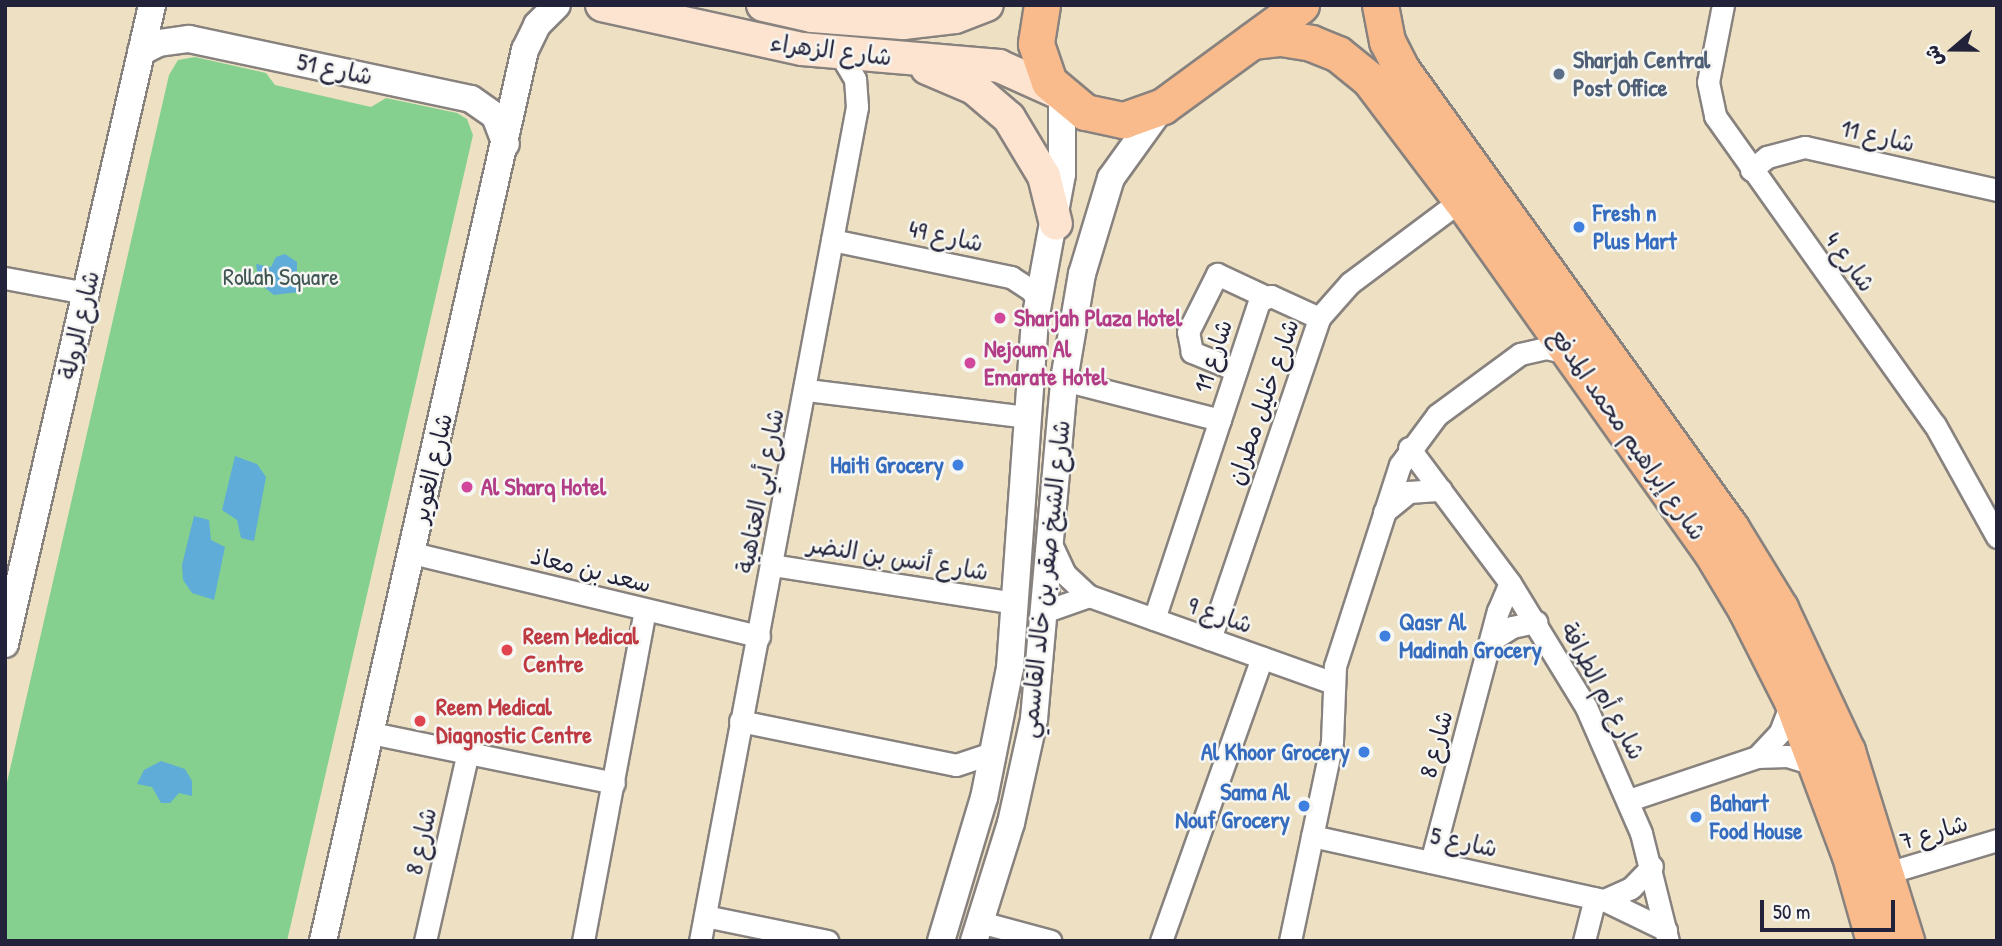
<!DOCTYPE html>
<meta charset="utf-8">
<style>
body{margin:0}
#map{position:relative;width:2002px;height:946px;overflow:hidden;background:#eee1c3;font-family:"Patrick Hand","Playpen Sans Arabic",sans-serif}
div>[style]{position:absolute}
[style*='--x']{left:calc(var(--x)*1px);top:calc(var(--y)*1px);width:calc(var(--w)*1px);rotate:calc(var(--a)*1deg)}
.green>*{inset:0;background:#85d08e}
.water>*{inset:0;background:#5facd8}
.roads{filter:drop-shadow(2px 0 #88827f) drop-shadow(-2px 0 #88827f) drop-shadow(0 2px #88827f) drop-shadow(0 -2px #88827f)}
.minor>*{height:21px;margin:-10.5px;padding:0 10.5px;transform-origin:10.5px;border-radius:10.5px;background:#fff}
.tertiary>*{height:26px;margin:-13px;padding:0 13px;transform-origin:13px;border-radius:13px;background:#fff}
.secondary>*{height:32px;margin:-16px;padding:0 16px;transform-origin:16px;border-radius:16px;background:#fde4d1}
.primary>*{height:35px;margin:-17.5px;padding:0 17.5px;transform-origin:17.5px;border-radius:17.5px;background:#fabb8c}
.dots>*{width:19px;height:19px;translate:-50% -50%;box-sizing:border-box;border:4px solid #f6f6f2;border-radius:50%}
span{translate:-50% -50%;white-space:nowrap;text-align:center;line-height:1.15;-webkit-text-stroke:5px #f6f6f2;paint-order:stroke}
.street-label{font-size:24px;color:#22223b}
.service-label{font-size:24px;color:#4e5e75;font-weight:700}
.left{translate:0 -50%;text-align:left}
.shop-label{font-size:24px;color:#366cbe;font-weight:700}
.right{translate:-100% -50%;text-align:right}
.park-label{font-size:24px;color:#405654}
.hotel-label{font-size:24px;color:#b23c85;font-weight:700}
.health-label{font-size:24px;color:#be3a42;font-weight:700}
.frame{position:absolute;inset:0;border:7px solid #22223b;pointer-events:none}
.north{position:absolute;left:1918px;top:14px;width:70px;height:70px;-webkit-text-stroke:5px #f6f6f2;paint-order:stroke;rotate:250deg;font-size:19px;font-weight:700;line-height:28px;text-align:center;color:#22223b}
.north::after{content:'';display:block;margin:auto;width:24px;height:32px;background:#22223b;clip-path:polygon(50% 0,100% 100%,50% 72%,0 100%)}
.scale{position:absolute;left:1760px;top:900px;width:135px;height:32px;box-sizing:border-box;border:4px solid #22223b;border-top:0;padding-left:9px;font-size:21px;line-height:24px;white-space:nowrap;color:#22223b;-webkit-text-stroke:5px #f6f6f2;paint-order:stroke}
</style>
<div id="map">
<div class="green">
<i style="clip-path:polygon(195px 57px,266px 73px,275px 85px,371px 107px,386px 98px,457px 113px,467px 119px,473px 135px,287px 941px,5px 941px,5px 791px,169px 75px,178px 60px)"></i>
</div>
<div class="water">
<i style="clip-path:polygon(285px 254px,297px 262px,297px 272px,310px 275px,299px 292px,274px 295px,259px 283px,256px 264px,271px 267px,276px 257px)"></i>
<i style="clip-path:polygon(235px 456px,257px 464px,266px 477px,254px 541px,241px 538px,237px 520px,222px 510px)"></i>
<i style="clip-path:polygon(194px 516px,209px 520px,211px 540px,225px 547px,214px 600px,192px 593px,183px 580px,182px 565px)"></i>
<i style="clip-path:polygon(161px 761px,185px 769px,192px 781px,192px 796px,179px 793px,170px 803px,161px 803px,152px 787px,137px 784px,144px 770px)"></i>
</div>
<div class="roads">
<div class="minor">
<i style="--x:1723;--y:5;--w:78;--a:101"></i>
<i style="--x:1708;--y:82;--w:35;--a:78"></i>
<i style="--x:1715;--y:116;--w:379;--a:54.6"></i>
<i style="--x:1935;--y:425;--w:128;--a:61"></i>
<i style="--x:1751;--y:170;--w:21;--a:-39"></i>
<i style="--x:1767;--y:157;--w:39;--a:-15"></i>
<i style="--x:1805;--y:147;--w:197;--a:12.6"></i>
<i style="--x:832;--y:240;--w:183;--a:11.7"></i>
<i style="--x:1011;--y:277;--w:24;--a:33"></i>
<i style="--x:1031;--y:290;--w:13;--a:58"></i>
<i style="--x:5;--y:278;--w:82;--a:10.5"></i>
<i style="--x:1236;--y:370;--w:48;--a:-157.8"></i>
<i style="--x:1192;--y:352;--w:20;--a:-101"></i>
<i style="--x:1188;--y:332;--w:65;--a:-63.4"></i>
<i style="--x:1217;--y:274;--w:52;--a:25.1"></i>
<i style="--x:1064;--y:380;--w:161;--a:14.4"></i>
<i style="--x:807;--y:390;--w:221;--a:7"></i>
<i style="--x:1409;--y:448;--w:169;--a:53.2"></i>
<i style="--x:1510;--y:583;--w:145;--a:58.5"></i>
<i style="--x:1586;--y:707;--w:137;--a:66.4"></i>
<i style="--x:1641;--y:833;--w:111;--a:76"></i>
<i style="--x:1384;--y:512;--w:32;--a:-39"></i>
<i style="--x:1409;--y:492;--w:32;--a:-4"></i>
<i style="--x:1051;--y:544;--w:33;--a:65"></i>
<i style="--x:1065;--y:574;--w:33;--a:43"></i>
<i style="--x:1089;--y:596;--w:260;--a:19.6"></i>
<i style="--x:412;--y:553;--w:357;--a:13.5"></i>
<i style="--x:772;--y:565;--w:247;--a:8.9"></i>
<i style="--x:1046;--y:611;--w:46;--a:-19.2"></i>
<i style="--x:1154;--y:619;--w:335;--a:-71.7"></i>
<i style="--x:1259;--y:301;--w:13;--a:-23"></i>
<i style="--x:1271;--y:296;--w:53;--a:24.6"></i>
<i style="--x:1210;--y:639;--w:339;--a:-71.2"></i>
<i style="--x:1319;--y:318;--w:47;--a:-48.5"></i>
<i style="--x:1350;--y:283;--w:139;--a:-36.8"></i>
<i style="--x:1492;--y:640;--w:24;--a:-33"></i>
<i style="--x:1512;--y:627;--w:25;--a:-12"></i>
<i style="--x:740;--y:721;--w:220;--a:11.5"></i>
<i style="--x:956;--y:765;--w:41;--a:-18.4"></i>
<i style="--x:371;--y:733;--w:248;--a:11.6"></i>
<i style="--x:1757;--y:757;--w:34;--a:-47"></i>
<i style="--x:1780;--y:732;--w:33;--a:-69"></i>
<i style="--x:1629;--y:800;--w:135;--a:-18.6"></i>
<i style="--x:1757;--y:757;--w:30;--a:-2"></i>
<i style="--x:1787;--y:756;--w:31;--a:17"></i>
<i style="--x:1312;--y:836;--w:299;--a:12.4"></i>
<i style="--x:1604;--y:900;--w:69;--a:25.8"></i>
<i style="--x:1431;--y:862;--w:260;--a:-75.1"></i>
<i style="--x:1498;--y:611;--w:30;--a:-67"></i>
<i style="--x:1887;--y:873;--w:115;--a:-16.7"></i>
<i style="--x:1604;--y:900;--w:30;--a:-24"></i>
<i style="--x:1631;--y:888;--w:30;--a:-46"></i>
<i style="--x:705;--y:916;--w:125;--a:11.6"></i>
<i style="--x:980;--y:922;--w:73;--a:15"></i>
<i style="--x:425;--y:941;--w:194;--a:-77.2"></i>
<i style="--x:583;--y:941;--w:337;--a:-79.4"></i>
<i style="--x:700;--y:941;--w:849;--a:-79.34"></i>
<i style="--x:857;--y:107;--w:28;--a:-94"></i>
<i style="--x:855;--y:79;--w:29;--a:-121"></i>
<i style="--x:1161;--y:941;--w:301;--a:-70.4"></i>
<i style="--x:1290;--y:941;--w:204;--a:-78.1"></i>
<i style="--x:1332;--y:741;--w:75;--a:-87.7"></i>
<i style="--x:1335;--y:666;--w:211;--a:-72.1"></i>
<i style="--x:1400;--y:465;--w:62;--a:-53.5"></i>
<i style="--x:1437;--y:415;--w:103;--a:-36.3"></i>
<i style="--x:1520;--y:354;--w:27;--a:-13"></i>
<i style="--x:1546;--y:348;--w:27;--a:13"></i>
<i style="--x:1584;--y:941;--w:44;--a:-75.7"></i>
</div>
<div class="tertiary">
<i style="--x:141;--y:52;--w:20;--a:-27"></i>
<i style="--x:159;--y:43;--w:30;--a:-8"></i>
<i style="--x:189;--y:39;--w:288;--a:12"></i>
<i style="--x:471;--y:99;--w:29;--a:35"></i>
<i style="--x:495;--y:116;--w:30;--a:69"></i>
<i style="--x:5;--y:644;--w:656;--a:-77.04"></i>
<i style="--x:323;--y:941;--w:914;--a:-77.23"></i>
<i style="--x:525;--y:50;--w:28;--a:-64"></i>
<i style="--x:537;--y:25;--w:28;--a:-45"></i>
<i style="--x:941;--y:941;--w:149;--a:-73.3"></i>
<i style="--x:984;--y:798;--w:133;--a:-78.7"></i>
<i style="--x:1010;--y:668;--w:349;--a:-85.9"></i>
<i style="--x:1035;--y:320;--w:148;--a:-79.5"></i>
<i style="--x:1062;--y:174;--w:77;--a:-90"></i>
<i style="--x:974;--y:941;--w:124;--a:-72.6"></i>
<i style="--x:1011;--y:823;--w:107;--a:-77.5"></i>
<i style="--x:1034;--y:719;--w:340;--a:-84.9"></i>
<i style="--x:1064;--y:380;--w:108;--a:-80.4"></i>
<i style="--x:1082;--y:274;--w:100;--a:-73.2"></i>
<i style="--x:1111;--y:178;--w:87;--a:-54.3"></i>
</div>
<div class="secondary">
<i style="--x:602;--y:5;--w:205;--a:12.4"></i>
<i style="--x:802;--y:49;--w:198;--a:4.9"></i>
<i style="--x:999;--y:66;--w:64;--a:24.1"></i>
<i style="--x:763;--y:5;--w:50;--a:12.7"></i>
<i style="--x:812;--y:16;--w:91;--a:4.4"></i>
<i style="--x:903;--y:23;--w:52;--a:-6.6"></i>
<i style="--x:955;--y:17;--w:34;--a:-21"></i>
<i style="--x:927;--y:68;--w:51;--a:23.1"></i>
<i style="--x:974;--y:88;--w:46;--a:40.6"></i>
<i style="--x:1009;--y:118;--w:68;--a:58.9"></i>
<i style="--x:1044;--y:176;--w:49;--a:76"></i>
</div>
<div class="primary">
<i style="--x:1042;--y:5;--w:39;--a:99"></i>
<i style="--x:1036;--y:44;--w:40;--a:71.1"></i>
<i style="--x:1049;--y:82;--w:47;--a:39.8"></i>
<i style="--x:1085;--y:112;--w:40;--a:12"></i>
<i style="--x:1124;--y:120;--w:41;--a:-19.7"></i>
<i style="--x:1163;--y:106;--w:171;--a:-36.2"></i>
<i style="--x:1380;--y:5;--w:37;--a:79"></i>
<i style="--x:1387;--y:41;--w:33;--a:63"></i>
<i style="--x:1402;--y:70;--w:564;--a:54.31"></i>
<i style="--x:1731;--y:528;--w:94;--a:58.5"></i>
<i style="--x:1780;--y:608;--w:158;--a:64.9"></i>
<i style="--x:1847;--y:751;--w:199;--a:72.7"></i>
<i style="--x:1252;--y:41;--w:29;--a:-6"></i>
<i style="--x:1281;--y:38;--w:30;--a:9"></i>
<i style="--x:1311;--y:43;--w:29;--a:22"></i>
<i style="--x:1338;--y:54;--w:40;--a:39"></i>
<i style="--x:1369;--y:79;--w:152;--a:52.8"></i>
<i style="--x:1461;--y:200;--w:430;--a:54.6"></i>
<i style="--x:1710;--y:550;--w:70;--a:59"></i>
<i style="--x:1746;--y:610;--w:102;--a:63.2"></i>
<i style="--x:1792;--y:701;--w:165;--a:69.5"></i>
<i style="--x:1850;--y:856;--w:88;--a:74.2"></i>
</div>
</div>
<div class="dots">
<i style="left:1559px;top:74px;background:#5c6f8a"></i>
<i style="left:1579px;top:227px;background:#3f7fe0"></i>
<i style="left:1000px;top:318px;background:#d1479c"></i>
<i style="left:970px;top:363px;background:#d1479c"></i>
<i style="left:958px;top:465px;background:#3f7fe0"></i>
<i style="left:467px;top:487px;background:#d1479c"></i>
<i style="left:1385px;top:636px;background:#3f7fe0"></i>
<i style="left:507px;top:650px;background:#e0444e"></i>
<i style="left:420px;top:721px;background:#e0444e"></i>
<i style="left:1364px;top:752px;background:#3f7fe0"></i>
<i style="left:1304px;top:806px;background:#3f7fe0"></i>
<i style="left:1696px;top:817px;background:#3f7fe0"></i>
</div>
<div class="street-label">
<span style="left:831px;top:50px;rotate:7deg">شارع الزهراء</span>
<span style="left:335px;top:69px;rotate:12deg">شارع 51</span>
<span style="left:1878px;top:136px;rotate:13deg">شارع 11</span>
<span style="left:946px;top:236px;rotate:12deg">شارع 49</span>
<span style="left:1850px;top:262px;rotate:54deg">شارع 4</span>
<span style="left:79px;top:325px;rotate:-77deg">شارع الرولة</span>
<span style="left:1213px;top:356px;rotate:-72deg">شارع 11</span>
<span style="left:1263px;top:402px;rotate:-71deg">شارع خليل مطران</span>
<span style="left:1628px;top:434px;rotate:55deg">شارع إبراهيم محمد المدفع</span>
<span style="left:432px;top:468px;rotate:-77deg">شارع الغوير</span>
<span style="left:760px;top:491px;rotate:-79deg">شارع أبي العتاهية</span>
<span style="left:898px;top:558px;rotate:9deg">شارع أنس بن النضر</span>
<span style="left:591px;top:570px;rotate:14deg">سعد بن معاذ</span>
<span style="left:1045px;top:579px;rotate:-84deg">شارع الشيخ صقر بن خالد القاسمي</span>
<span style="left:1220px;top:615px;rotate:19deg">شارع 9</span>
<span style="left:1603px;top:691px;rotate:62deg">شارع أم الطرافة</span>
<span style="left:1436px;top:744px;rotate:-75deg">شارع 8</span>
<span style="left:1934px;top:832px;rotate:-17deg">شارع 7</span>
<span style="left:421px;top:841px;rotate:-77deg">شارع 8</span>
<span style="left:1464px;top:842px;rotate:12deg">شارع 5</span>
</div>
<div class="service-label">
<span class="left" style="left:1573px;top:74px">Sharjah Central<br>Post Office</span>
</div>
<div class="shop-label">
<span class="left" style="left:1593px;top:227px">Fresh n<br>Plus Mart</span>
<span class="right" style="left:944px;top:465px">Haiti Grocery</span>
<span class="left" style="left:1399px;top:636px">Qasr Al<br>Madinah Grocery</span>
<span class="right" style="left:1350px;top:752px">Al Khoor Grocery</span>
<span class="right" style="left:1290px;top:806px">Sama Al<br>Nouf Grocery</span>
<span class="left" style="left:1710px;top:817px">Bahart<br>Food House</span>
</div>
<div class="park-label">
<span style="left:281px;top:277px">Rollah Square</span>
</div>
<div class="hotel-label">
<span class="left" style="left:1014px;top:318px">Sharjah Plaza Hotel</span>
<span class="left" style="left:984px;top:363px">Nejoum Al<br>Emarate Hotel</span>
<span class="left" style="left:481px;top:487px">Al Sharq Hotel</span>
</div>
<div class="health-label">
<span class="left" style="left:523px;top:650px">Reem Medical<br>Centre</span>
<span class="left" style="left:436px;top:721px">Reem Medical<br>Diagnostic Centre</span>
</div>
<div class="frame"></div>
<div class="north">ش</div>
<div class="scale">50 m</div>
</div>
